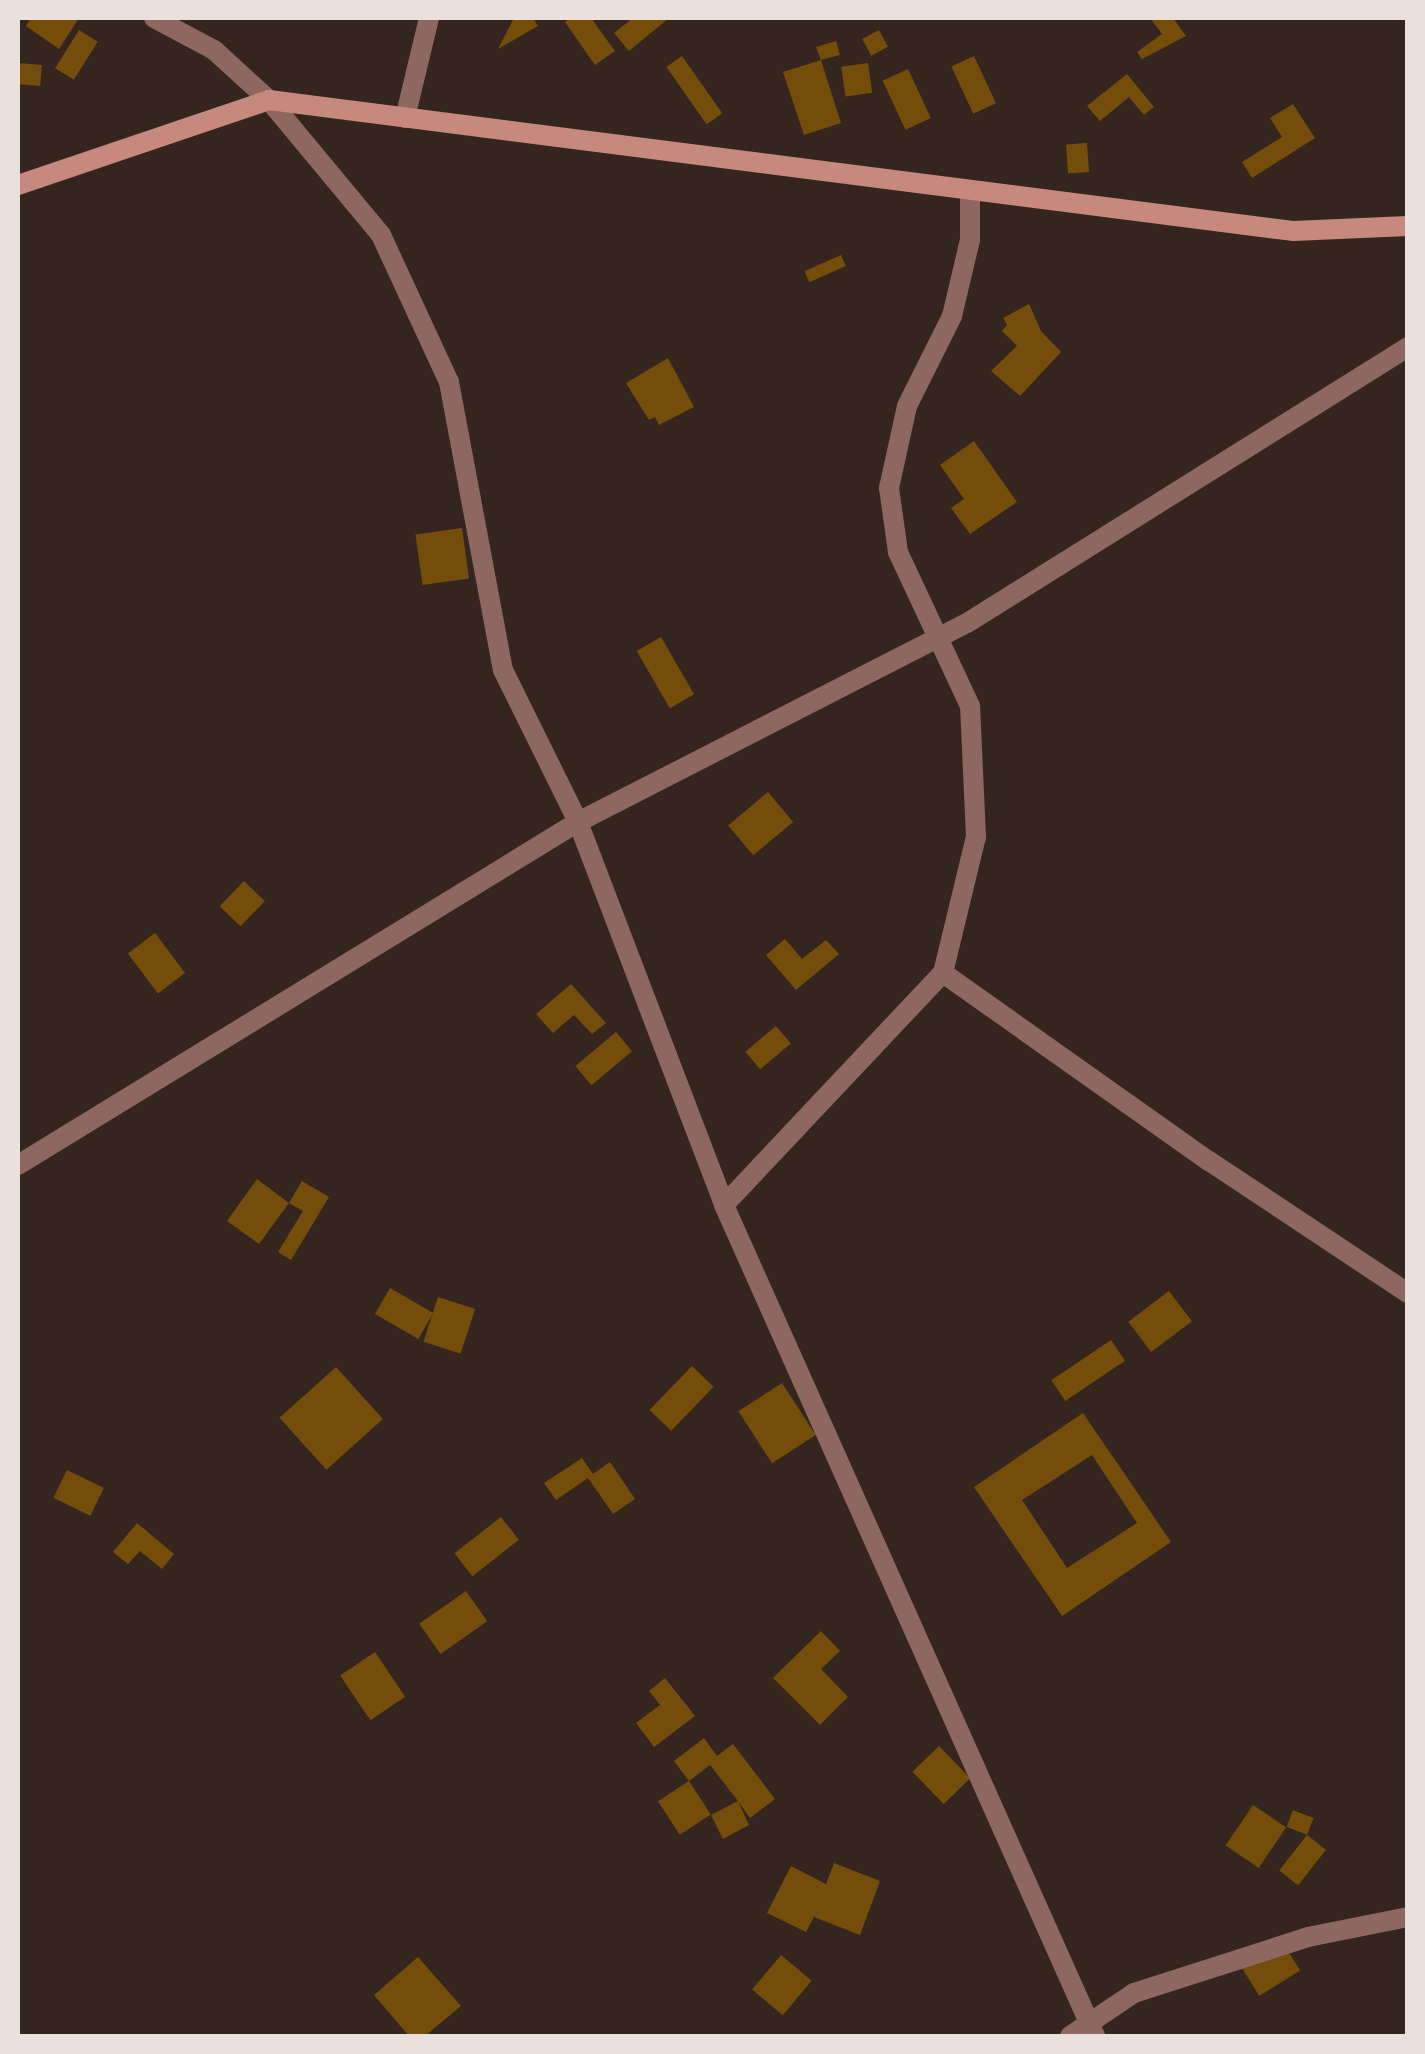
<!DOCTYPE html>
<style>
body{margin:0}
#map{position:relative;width:1425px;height:2054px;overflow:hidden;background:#34261e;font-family:Montserrat,sans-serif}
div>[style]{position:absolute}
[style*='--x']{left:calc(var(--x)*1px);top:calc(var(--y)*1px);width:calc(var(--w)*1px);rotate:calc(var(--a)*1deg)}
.building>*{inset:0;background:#754d0a;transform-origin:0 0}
.street>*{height:20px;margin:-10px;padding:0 10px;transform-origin:10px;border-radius:10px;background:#8e6760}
.secondary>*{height:20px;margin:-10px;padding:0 10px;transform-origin:10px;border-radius:10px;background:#c7897d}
span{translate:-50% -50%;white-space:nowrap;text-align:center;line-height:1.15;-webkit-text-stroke:8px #17110d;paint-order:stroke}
.frame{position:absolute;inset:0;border:20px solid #eae1dc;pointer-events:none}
</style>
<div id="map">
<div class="building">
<i style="clip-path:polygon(31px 18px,79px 18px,59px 49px,26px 26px)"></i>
<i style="clip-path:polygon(514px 18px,533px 18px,538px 26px,498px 49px)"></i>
<i style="clip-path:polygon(571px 18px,591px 18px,615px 51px,595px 65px,565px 22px)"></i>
<i style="clip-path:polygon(633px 18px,669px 18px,629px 51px,614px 33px)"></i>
<i style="clip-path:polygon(1150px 18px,1173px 18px,1186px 36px,1142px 59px,1137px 52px,1162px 34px)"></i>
<i style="left:79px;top:30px;width:22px;height:45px;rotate:32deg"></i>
<i style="left:879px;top:30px;width:19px;height:19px;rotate:62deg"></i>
<i style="clip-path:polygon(836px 41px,840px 55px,821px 60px,841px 123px,804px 135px,783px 72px,821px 60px,816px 47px)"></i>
<i style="left:682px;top:56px;width:70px;height:19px;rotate:55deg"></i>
<i style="left:974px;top:56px;width:52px;height:25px;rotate:65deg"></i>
<i style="left:18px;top:63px;width:24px;height:21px;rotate:5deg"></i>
<i style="left:868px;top:63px;width:30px;height:27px;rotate:82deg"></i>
<i style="left:908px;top:69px;width:54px;height:28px;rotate:65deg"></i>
<i style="clip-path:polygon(1127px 74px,1154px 107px,1144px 115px,1129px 97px,1100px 121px,1087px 106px)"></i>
<i style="clip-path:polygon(1293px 104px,1315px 138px,1252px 178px,1242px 162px,1282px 137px,1270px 118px)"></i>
<i style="left:1087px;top:143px;width:29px;height:21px;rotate:86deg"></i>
<i style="left:841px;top:255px;width:12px;height:40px;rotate:66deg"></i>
<i style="clip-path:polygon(1029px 304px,1041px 331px,1061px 352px,1020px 396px,991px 371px,1017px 346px,1002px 331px,1007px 325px,1003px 318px)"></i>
<i style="clip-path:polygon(668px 358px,694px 407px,659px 425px,655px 417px,649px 420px,626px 383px)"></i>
<i style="clip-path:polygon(974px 441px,1017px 502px,970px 534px,951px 508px,964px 499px,940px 465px)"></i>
<i style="left:462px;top:528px;width:51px;height:47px;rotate:82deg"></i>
<i style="left:661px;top:637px;width:66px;height:28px;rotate:60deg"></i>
<i style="left:768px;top:792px;width:39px;height:52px;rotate:50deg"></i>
<i style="left:244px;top:881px;width:29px;height:35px;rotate:44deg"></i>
<i style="left:155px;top:933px;width:50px;height:34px;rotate:53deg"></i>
<i style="clip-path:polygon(785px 939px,802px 959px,826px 940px,839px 954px,796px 990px,766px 955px)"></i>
<i style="clip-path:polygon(571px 984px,606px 1023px,592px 1034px,574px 1015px,553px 1033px,536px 1014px)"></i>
<i style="left:776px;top:1026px;width:23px;height:40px;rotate:50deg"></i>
<i style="left:616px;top:1032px;width:25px;height:53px;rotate:50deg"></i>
<i style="clip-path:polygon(257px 1179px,289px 1203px,302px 1181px,329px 1197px,291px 1260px,278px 1252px,303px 1211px,289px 1203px,259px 1244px,227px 1221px)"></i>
<i style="left:390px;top:1288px;width:50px;height:30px;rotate:30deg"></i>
<i style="left:1169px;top:1291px;width:38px;height:51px;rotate:53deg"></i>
<i style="left:438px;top:1297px;width:39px;height:47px;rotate:18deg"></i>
<i style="left:1111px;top:1340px;width:25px;height:72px;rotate:56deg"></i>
<i style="left:692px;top:1366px;width:30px;height:61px;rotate:44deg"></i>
<i style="left:336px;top:1367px;width:70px;height:76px;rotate:48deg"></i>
<i style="left:782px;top:1383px;width:62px;height:52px;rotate:57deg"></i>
<i style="clip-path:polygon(evenodd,1083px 1413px,1171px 1542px,1062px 1616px,974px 1487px,1083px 1413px,1092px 1455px,1137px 1523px,1067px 1568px,1022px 1500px,1092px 1455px)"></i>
<i style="clip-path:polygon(582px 1458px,593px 1474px,610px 1462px,635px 1499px,613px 1514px,588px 1478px,556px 1500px,544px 1483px)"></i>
<i style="left:67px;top:1470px;width:41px;height:31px;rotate:26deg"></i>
<i style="left:501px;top:1517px;width:29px;height:59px;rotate:52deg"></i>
<i style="clip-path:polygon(137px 1523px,174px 1554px,162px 1569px,140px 1551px,128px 1564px,113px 1552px)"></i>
<i style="left:466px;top:1591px;width:37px;height:57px;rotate:55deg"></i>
<i style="clip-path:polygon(821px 1631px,840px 1651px,821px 1669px,848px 1697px,820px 1725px,773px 1678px)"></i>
<i style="left:375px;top:1652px;width:54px;height:42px;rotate:56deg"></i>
<i style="clip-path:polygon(665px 1678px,695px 1716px,654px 1747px,636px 1723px,660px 1705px,649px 1691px)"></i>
<i style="clip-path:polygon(704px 1738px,717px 1756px,733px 1744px,775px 1799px,750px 1818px,738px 1801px,749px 1825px,723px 1839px,711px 1815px,738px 1801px,710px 1765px,689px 1781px,674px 1761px)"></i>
<i style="left:939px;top:1746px;width:45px;height:37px;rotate:46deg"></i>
<i style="left:689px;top:1781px;width:40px;height:37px;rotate:57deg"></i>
<i style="left:1253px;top:1805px;width:40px;height:49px;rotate:34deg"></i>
<i style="left:1293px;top:1810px;width:22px;height:18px;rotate:21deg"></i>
<i style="left:1307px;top:1835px;width:24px;height:45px;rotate:38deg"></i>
<i style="clip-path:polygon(834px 1863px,880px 1881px,860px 1935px,814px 1917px,806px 1932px,767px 1913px,791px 1866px,826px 1884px)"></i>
<i style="left:1281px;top:1940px;width:36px;height:48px;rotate:58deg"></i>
<i style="left:781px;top:1955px;width:40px;height:45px;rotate:40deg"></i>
<i style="clip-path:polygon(418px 1957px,461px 2006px,425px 2036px,409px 2036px,374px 1995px)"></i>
</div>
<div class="street">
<i style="--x:154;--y:18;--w:68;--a:28.1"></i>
<i style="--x:214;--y:50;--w:74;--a:42.3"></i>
<i style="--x:269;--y:100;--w:175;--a:50.3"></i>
<i style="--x:381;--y:235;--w:162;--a:65.2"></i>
<i style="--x:449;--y:382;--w:293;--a:79.4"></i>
<i style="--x:503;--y:670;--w:169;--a:63.7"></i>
<i style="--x:578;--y:822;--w:410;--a:69.1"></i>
<i style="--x:724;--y:1205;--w:910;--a:65.94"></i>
<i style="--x:405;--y:118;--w:103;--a:-76.5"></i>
<i style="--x:943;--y:973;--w:140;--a:-76.4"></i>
<i style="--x:976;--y:837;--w:131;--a:-92.6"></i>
<i style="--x:970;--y:706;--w:170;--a:-115.1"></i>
<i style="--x:898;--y:552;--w:65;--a:-98"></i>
<i style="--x:889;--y:488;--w:84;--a:-77.6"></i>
<i style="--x:907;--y:406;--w:101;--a:-63.4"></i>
<i style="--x:952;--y:316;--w:78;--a:-76.7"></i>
<i style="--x:970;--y:240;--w:50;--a:-90"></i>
<i style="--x:18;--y:1165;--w:657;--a:-31.49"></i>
<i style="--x:578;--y:822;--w:437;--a:-27.1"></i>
<i style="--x:967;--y:623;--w:520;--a:-32.04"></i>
<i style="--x:724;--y:1205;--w:319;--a:-46.7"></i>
<i style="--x:943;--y:973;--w:326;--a:35.3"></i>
<i style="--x:1209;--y:1161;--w:239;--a:33.6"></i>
<i style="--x:1070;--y:2036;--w:77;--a:-33.9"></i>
<i style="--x:1134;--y:1993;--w:183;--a:-17.8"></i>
<i style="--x:1308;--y:1937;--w:102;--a:-11.3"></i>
</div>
<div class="secondary">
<i style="--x:18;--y:185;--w:265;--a:-18.7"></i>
<i style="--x:269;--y:100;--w:1032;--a:7.29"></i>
<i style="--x:1293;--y:231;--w:115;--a:-2.5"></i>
</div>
<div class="frame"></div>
</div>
